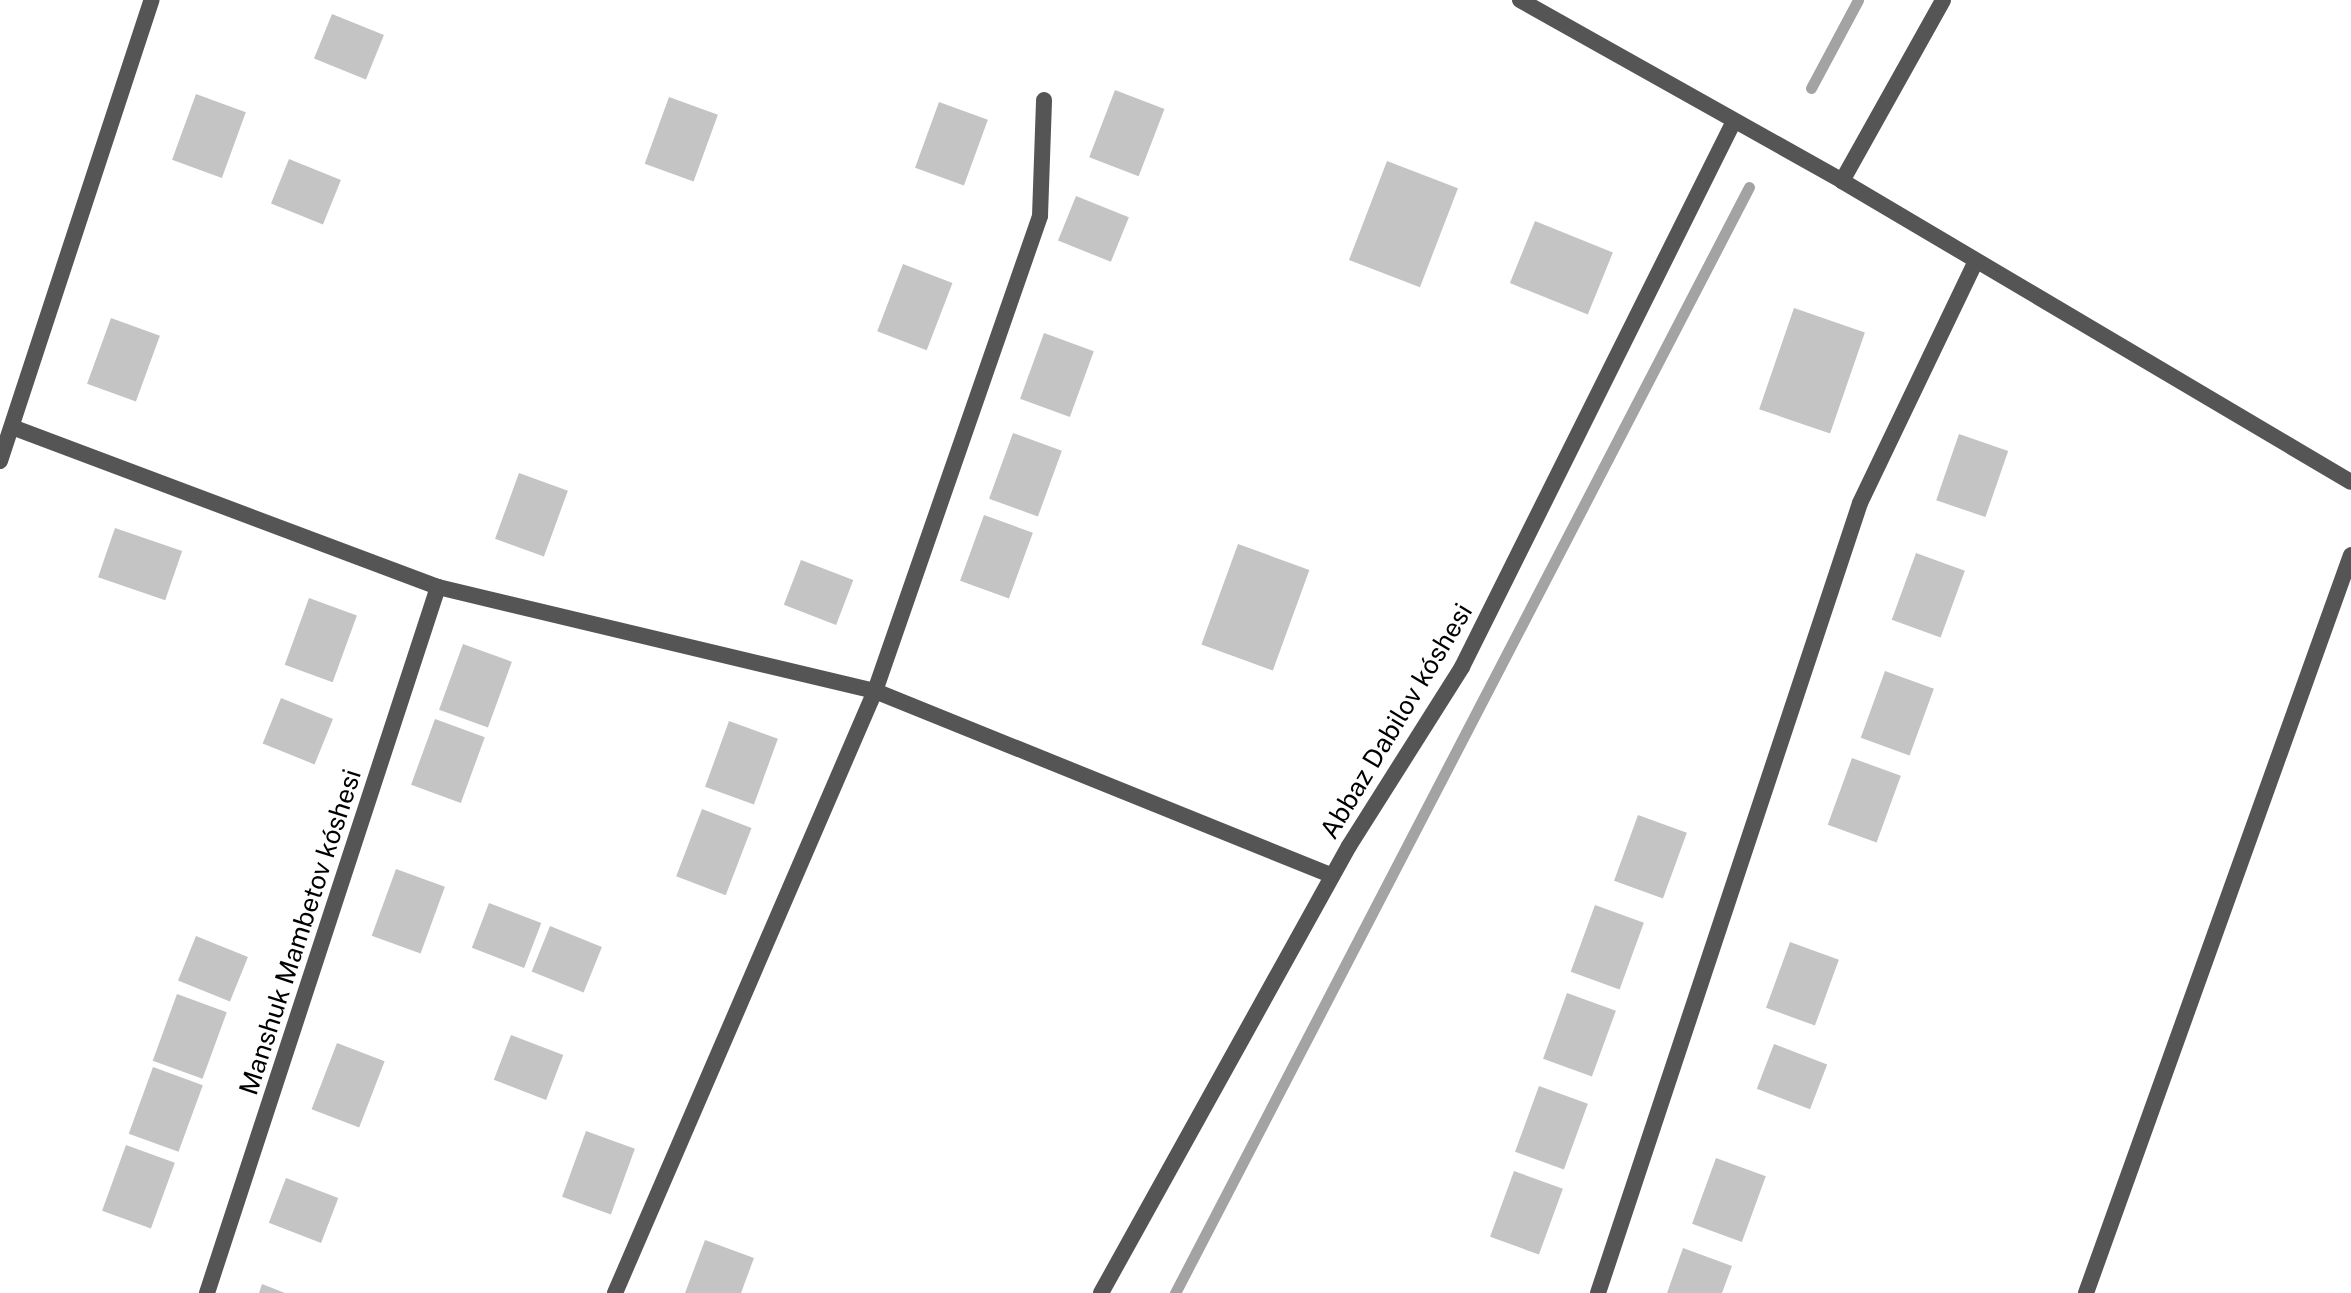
<!DOCTYPE html>
<meta charset="utf-8">
<style>
body{margin:0}
#map{position:relative;width:2351px;height:1293px;overflow:hidden;background:#fff;font-family:"Public Sans",sans-serif}
div>[style]{position:absolute}
[style*='--x']{left:calc(var(--x)*1px);top:calc(var(--y)*1px);width:calc(var(--w)*1px);rotate:calc(var(--a)*1deg)}
.stream>*{height:11px;margin:-5.5px;padding:0 5.5px;transform-origin:5.5px;border-radius:5.5px;background:#a3a3a3}
.building>*{inset:0;background:#c4c4c4;transform-origin:0 0}
.minor>*{height:16px;margin:-8px;padding:0 8px;transform-origin:8px;border-radius:8px;background:#555}
span{translate:-50% -50%;white-space:nowrap;text-align:center;line-height:1.15;-webkit-text-stroke:6px #fff;paint-order:stroke}
.street-label{font-size:26px;color:#000}
</style>
<div id="map">
<div class="stream">
<i style="--x:1811;--y:88;--w:100;--a:-61.9"></i>
<i style="--x:1175;--y:1293;--w:1246;--a:-62.57"></i>
</div>
<div class="building">
<i style="left:332px;top:14px;width:56px;height:48px;rotate:22deg"></i>
<i style="left:1115px;top:90px;width:53px;height:72px;rotate:21deg"></i>
<i style="left:196px;top:94px;width:53px;height:70px;rotate:20deg"></i>
<i style="left:669px;top:97px;width:52px;height:71px;rotate:20deg"></i>
<i style="left:939px;top:102px;width:52px;height:70px;rotate:20deg"></i>
<i style="left:289px;top:159px;width:56px;height:48px;rotate:22deg"></i>
<i style="left:1387px;top:161px;width:76px;height:106px;rotate:21deg"></i>
<i style="left:1076px;top:196px;width:57px;height:48px;rotate:22deg"></i>
<i style="left:1535px;top:221px;width:84px;height:67px;rotate:22deg"></i>
<i style="left:903px;top:264px;width:53px;height:72px;rotate:21deg"></i>
<i style="left:1794px;top:308px;width:75px;height:107px;rotate:19deg"></i>
<i style="left:111px;top:318px;width:52px;height:70px;rotate:20deg"></i>
<i style="left:1044px;top:333px;width:53px;height:70px;rotate:20deg"></i>
<i style="left:1013px;top:433px;width:52px;height:70px;rotate:20deg"></i>
<i style="left:1959px;top:434px;width:52px;height:70px;rotate:19deg"></i>
<i style="left:519px;top:473px;width:52px;height:70px;rotate:20deg"></i>
<i style="left:984px;top:515px;width:52px;height:70px;rotate:20deg"></i>
<i style="left:115px;top:528px;width:71px;height:52px;rotate:19deg"></i>
<i style="left:1238px;top:544px;width:76px;height:107px;rotate:20deg"></i>
<i style="left:1916px;top:553px;width:52px;height:71px;rotate:20deg"></i>
<i style="left:801px;top:560px;width:56px;height:48px;rotate:21deg"></i>
<i style="left:309px;top:598px;width:51px;height:71px;rotate:20deg"></i>
<i style="left:463px;top:644px;width:52px;height:70px;rotate:20deg"></i>
<i style="left:1885px;top:671px;width:52px;height:71px;rotate:20deg"></i>
<i style="left:281px;top:698px;width:56px;height:49px;rotate:22deg"></i>
<i style="left:435px;top:719px;width:53px;height:70px;rotate:20deg"></i>
<i style="left:729px;top:721px;width:52px;height:70px;rotate:20deg"></i>
<i style="left:1852px;top:758px;width:52px;height:71px;rotate:20deg"></i>
<i style="left:702px;top:809px;width:53px;height:72px;rotate:21deg"></i>
<i style="left:1638px;top:815px;width:52px;height:70px;rotate:20deg"></i>
<i style="left:396px;top:869px;width:52px;height:71px;rotate:20deg"></i>
<i style="left:489px;top:903px;width:56px;height:48px;rotate:21deg"></i>
<i style="left:1595px;top:905px;width:52px;height:71px;rotate:20deg"></i>
<i style="left:550px;top:926px;width:56px;height:49px;rotate:22deg"></i>
<i style="left:196px;top:936px;width:56px;height:48px;rotate:22deg"></i>
<i style="left:1790px;top:942px;width:52px;height:70px;rotate:20deg"></i>
<i style="left:1567px;top:993px;width:52px;height:70px;rotate:20deg"></i>
<i style="left:177px;top:994px;width:53px;height:71px;rotate:20deg"></i>
<i style="left:511px;top:1035px;width:56px;height:48px;rotate:21deg"></i>
<i style="left:337px;top:1043px;width:51px;height:71px;rotate:21deg"></i>
<i style="left:1774px;top:1044px;width:57px;height:48px;rotate:21deg"></i>
<i style="left:153px;top:1067px;width:53px;height:71px;rotate:20deg"></i>
<i style="left:1539px;top:1086px;width:52px;height:70px;rotate:20deg"></i>
<i style="left:586px;top:1131px;width:52px;height:70px;rotate:20deg"></i>
<i style="left:126px;top:1145px;width:52px;height:70px;rotate:20deg"></i>
<i style="left:1716px;top:1158px;width:53px;height:70px;rotate:20deg"></i>
<i style="left:1514px;top:1171px;width:52px;height:70px;rotate:20deg"></i>
<i style="left:286px;top:1178px;width:56px;height:48px;rotate:21deg"></i>
<i style="clip-path:polygon(705px 1240px,754px 1258px,741px 1293px,685px 1293px)"></i>
<i style="clip-path:polygon(1683px 1248px,1732px 1266px,1722px 1293px,1667px 1293px)"></i>
<i style="clip-path:polygon(262px 1284px,285px 1293px,259px 1293px)"></i>
</div>
<div class="minor">
<i style="--x:1520;--y:0;--w:369;--a:29.3"></i>
<i style="--x:1842;--y:181;--w:591;--a:30.6"></i>
<i style="--x:1842;--y:181;--w:207;--a:-60.8"></i>
<i style="--x:12;--y:427;--w:455;--a:20.6"></i>
<i style="--x:438;--y:587;--w:449;--a:13.4"></i>
<i style="--x:875;--y:691;--w:493;--a:22"></i>
<i style="--x:0;--y:461;--w:485;--a:-71.8"></i>
<i style="--x:207;--y:1293;--w:743;--a:-71.88"></i>
<i style="--x:615;--y:1293;--w:656;--a:-66.64"></i>
<i style="--x:875;--y:691;--w:503;--a:-70.84"></i>
<i style="--x:1040;--y:216;--w:116;--a:-88"></i>
<i style="--x:1101;--y:1293;--w:511;--a:-60.98"></i>
<i style="--x:1349;--y:846;--w:212;--a:-57.7"></i>
<i style="--x:1462;--y:667;--w:610;--a:-63.52"></i>
<i style="--x:1598;--y:1293;--w:832;--a:-71.65"></i>
<i style="--x:1860;--y:503;--w:268;--a:-64.4"></i>
<i style="--x:2086;--y:1293;--w:784;--a:-70.25"></i>
</div>
<div class="street-label">
<span style="left:1396px;top:721px;rotate:-59deg">Abbaz Dabilov kóshesi</span>
<span style="left:300px;top:932px;rotate:-72deg">Manshuk Mambetov kóshesi</span>
</div>
</div>
